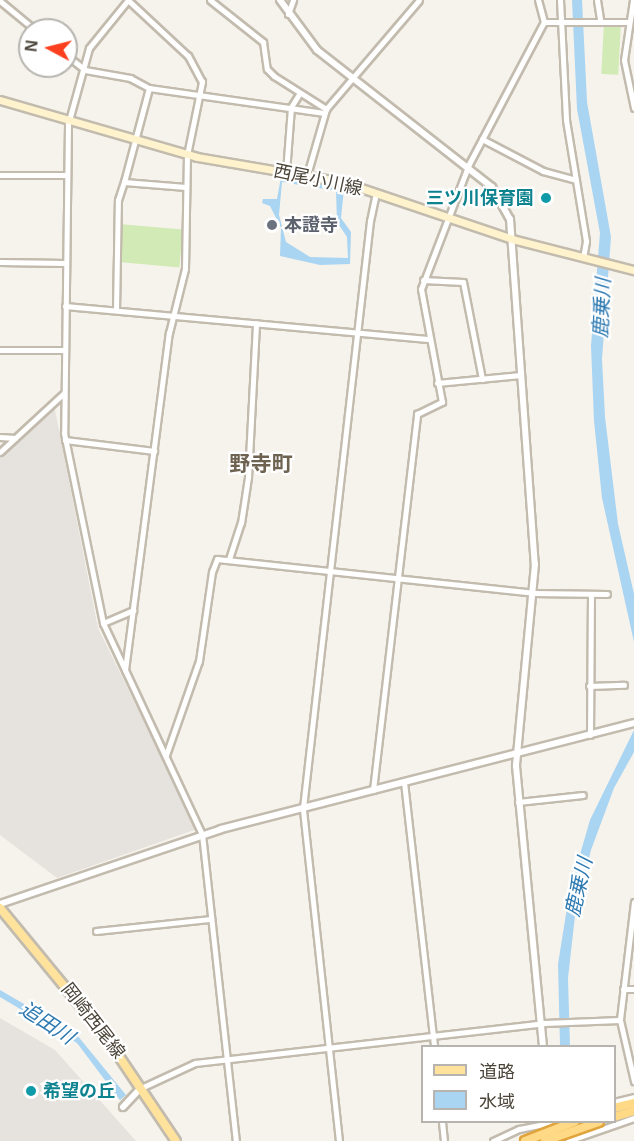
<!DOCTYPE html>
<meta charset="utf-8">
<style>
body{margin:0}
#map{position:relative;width:634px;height:1141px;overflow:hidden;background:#f6f3ec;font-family:Arial,"Noto Sans JP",sans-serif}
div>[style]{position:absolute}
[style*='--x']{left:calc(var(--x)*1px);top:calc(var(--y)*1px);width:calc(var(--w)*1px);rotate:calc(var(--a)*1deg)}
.industrial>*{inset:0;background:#e6e2dd}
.green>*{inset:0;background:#d2eab5;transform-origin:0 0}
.water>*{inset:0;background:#a9d4f2}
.roads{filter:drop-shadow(2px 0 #c2bbae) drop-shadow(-2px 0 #c2bbae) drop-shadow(0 2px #c2bbae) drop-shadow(0 -2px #c2bbae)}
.minor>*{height:5px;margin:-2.5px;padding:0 2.5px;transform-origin:2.5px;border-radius:2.5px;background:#fff}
.tertiary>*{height:6px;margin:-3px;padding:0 3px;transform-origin:3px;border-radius:3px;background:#fff}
.secondary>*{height:7px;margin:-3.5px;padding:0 3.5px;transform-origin:3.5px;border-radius:3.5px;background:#fff3cd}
.primary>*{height:8px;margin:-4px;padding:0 4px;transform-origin:4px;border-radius:4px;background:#ffe39c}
.trunk>*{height:8px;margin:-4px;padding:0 4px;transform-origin:4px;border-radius:4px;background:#ffd985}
.bridges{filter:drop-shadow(2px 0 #e0a43c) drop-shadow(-2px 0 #e0a43c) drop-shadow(0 2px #e0a43c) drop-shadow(0 -2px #e0a43c)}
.trunk-bridge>*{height:8px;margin:-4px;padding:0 4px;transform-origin:4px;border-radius:4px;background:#ffd985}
.dots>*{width:16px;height:16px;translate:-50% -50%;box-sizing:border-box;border:3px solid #fff;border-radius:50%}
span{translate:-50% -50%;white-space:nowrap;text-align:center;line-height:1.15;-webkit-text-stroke:4.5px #fff;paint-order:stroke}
.street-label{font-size:18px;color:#4b4439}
.culture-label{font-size:18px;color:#0d838f;font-weight:700}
.right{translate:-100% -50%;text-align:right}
.left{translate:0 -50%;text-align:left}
.worship-label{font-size:18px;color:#5b616d;font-weight:700}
.water-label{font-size:20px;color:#2e7ab2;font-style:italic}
.quarter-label{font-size:21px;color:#6e6250;font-weight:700}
.legend{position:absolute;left:421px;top:1045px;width:195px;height:78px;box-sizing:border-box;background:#fff;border:2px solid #b7b4b0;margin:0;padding:8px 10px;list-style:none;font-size:18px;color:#4b4439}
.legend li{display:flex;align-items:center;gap:12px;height:30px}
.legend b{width:30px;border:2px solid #b7b4b0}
.north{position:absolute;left:18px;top:18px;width:60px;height:60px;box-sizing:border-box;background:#fff;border:2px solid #b7b4b0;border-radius:50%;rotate:277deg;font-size:16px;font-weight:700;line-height:24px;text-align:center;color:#4b4439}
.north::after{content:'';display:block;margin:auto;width:21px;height:27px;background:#fc3f1d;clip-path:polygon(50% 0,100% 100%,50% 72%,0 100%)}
</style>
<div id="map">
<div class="industrial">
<i style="clip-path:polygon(54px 405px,98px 628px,197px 829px,57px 878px,0 835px,0 456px)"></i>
<i style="clip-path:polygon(0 1018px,55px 1050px,136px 1141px,0 1141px)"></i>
</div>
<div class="green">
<i style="left:604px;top:22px;width:17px;height:52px;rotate:3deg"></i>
<i style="left:119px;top:224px;width:64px;height:38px;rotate:5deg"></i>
</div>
<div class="water">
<i style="clip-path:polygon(572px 0,582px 0,587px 102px,611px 237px,602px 359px,605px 417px,618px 524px,634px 594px,634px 642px,602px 498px,594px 421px,591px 346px,600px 233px,577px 109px)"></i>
<i style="clip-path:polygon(281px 177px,301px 180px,300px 185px,282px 182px,279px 215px,286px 242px,310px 257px,348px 258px,347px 237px,337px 222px,336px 191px,312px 187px,313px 180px,344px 189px,341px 218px,351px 232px,350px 264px,320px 265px,280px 256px,281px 228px,270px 206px,262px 203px,263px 199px,277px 199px)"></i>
<i style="clip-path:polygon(634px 730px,634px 752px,614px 788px,591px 850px,575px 916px,568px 978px,570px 1046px,560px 1046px,558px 964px,570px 889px,590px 820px)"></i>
<i style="clip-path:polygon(0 990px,77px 1035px,126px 1095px,120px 1100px,77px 1043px,0 997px)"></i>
</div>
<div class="roads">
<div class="minor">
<i style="--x:128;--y:0;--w:62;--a:129.1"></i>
<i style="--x:89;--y:48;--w:79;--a:105.4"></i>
<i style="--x:68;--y:124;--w:309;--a:90.7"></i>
<i style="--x:64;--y:433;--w:194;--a:78.4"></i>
<i style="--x:103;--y:623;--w:233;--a:64.9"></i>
<i style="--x:202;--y:834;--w:309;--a:83.7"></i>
<i style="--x:210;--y:0;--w:68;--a:38.4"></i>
<i style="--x:263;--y:42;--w:27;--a:82"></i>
<i style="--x:267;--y:69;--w:10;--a:45"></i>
<i style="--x:274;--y:76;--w:62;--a:32.4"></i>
<i style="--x:560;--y:0;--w:120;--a:87.1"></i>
<i style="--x:566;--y:120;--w:123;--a:80.6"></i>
<i style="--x:586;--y:241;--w:17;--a:100"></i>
<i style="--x:597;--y:0;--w:20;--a:81"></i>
<i style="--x:633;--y:0;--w:61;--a:98.5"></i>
<i style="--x:624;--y:60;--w:49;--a:78.2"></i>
<i style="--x:0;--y:1;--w:45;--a:39.6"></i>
<i style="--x:288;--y:14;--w:15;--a:-70"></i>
<i style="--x:544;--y:22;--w:84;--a:0"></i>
<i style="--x:66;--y:55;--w:24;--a:38"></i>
<i style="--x:85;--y:70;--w:46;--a:10.1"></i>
<i style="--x:130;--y:78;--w:21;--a:28"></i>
<i style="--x:149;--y:88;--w:177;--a:8.1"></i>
<i style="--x:149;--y:88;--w:97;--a:104.9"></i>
<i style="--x:124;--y:182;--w:62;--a:4.6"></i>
<i style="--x:482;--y:139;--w:69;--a:27.7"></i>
<i style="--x:543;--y:171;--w:34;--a:15"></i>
<i style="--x:286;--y:172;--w:65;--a:-85.6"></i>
<i style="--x:291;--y:107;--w:15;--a:-58"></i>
<i style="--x:0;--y:175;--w:66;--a:0"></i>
<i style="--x:307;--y:175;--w:69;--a:-73.9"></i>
<i style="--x:326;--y:109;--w:143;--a:-49.5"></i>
<i style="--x:0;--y:262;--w:65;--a:0.9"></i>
<i style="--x:423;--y:280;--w:40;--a:2.9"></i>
<i style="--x:463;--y:282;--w:99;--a:78.9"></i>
<i style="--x:65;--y:306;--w:364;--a:5.2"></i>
<i style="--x:116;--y:310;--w:110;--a:-89"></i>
<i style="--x:118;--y:200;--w:19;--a:-72"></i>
<i style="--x:0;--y:350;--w:64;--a:0"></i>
<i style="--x:437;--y:383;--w:84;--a:-5.4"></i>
<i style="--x:0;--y:437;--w:15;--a:4"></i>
<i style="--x:65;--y:440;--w:90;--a:7"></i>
<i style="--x:0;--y:452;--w:87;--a:-42.7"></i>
<i style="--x:229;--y:559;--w:38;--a:-72"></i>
<i style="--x:241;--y:523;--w:47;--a:-81.3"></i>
<i style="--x:248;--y:477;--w:154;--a:-87"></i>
<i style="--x:103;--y:623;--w:33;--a:-23"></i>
<i style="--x:125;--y:670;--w:340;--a:-82.6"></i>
<i style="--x:169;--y:333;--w:66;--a:-76"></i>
<i style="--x:185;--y:269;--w:114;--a:-89"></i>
<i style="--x:187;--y:155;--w:75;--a:-78.4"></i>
<i style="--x:202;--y:82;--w:30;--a:-118"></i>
<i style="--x:188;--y:56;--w:82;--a:-137"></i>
<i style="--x:589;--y:686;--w:35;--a:-2"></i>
<i style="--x:590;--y:735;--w:141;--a:-89.6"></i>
<i style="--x:166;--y:755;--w:100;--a:-70.7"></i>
<i style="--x:199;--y:661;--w:90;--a:-81.7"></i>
<i style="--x:212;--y:572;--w:14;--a:-69"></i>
<i style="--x:217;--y:559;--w:318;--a:6.1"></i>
<i style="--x:533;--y:593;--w:74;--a:0.8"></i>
<i style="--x:404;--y:782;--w:266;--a:83.5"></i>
<i style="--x:373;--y:790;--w:379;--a:-83.3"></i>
<i style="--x:417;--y:414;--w:28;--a:-26"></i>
<i style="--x:442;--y:402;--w:115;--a:-100.5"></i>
<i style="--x:421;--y:289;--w:134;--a:-69"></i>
<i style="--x:469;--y:164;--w:161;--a:-62.2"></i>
<i style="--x:544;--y:22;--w:23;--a:-105"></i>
<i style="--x:518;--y:802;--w:65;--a:-6.1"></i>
<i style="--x:634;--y:902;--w:119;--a:96.8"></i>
<i style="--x:620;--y:1020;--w:63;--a:77.1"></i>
<i style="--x:96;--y:931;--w:116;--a:-6"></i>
<i style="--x:623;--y:989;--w:11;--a:0"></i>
<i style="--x:141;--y:1088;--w:60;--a:-24.8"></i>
<i style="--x:195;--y:1063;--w:351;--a:-6.5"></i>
<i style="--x:544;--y:1023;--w:76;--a:-2.3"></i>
<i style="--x:614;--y:1102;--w:21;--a:-14"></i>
<i style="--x:442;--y:1122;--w:19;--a:84"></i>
<i style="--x:339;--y:1141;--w:335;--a:-96.2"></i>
<i style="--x:303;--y:808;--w:591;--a:-83.49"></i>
<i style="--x:370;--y:221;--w:29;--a:-78"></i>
<i style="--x:493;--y:1141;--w:29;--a:-25"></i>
<i style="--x:519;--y:1129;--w:36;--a:-11"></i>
<i style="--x:568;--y:1141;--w:70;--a:-19.2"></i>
</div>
<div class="tertiary">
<i style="--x:280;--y:0;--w:62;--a:53.5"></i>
<i style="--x:317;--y:50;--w:222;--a:38.1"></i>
<i style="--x:492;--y:187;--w:37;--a:61"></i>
<i style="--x:510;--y:219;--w:346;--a:85.9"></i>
<i style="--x:535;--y:564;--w:203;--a:95.4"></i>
<i style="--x:516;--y:766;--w:281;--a:84.5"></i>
<i style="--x:0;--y:904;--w:233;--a:-18.7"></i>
<i style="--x:221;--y:829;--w:426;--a:-14.4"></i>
<i style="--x:123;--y:1107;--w:26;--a:-47"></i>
</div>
<div class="secondary">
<i style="--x:0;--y:100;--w:205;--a:16.1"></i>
<i style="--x:197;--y:157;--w:148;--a:9.7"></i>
<i style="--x:343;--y:182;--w:178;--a:18.6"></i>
<i style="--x:512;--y:239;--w:126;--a:14.3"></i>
</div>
<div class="primary">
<i style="--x:0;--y:908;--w:167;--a:50.6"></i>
<i style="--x:106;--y:1037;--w:125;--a:56.1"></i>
</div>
<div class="trunk">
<i style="--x:614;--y:1108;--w:21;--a:-14"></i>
<i style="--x:614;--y:1117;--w:21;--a:-17"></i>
</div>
</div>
<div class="bridges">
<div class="trunk-bridge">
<i style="--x:525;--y:1141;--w:53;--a:-21.2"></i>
<i style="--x:545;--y:1141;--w:57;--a:-19.4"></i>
</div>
</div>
<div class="dots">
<i style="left:546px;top:198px;background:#0f9aa8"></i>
<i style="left:272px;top:225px;background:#6b7280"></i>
<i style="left:31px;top:1091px;background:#0f9aa8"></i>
</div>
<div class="street-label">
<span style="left:318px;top:180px;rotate:12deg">西尾小川線</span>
<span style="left:93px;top:1021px;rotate:52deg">岡崎西尾線</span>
</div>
<div class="culture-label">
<span class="right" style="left:534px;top:198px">三ツ川保育園</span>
<span class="left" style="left:43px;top:1091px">希望の丘</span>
</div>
<div class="worship-label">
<span class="left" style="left:284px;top:225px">本證寺</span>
</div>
<div class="water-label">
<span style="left:602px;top:308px;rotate:-87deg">鹿乗川</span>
<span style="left:579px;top:887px;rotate:-77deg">鹿乗川</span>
<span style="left:47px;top:1023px;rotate:33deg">追田川</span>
</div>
<div class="quarter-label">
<span style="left:261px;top:464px">野寺町</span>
</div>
<ul class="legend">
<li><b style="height:8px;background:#ffe39c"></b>道路</li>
<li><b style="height:16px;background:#a9d4f2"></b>水域</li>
</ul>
<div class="north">N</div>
</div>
